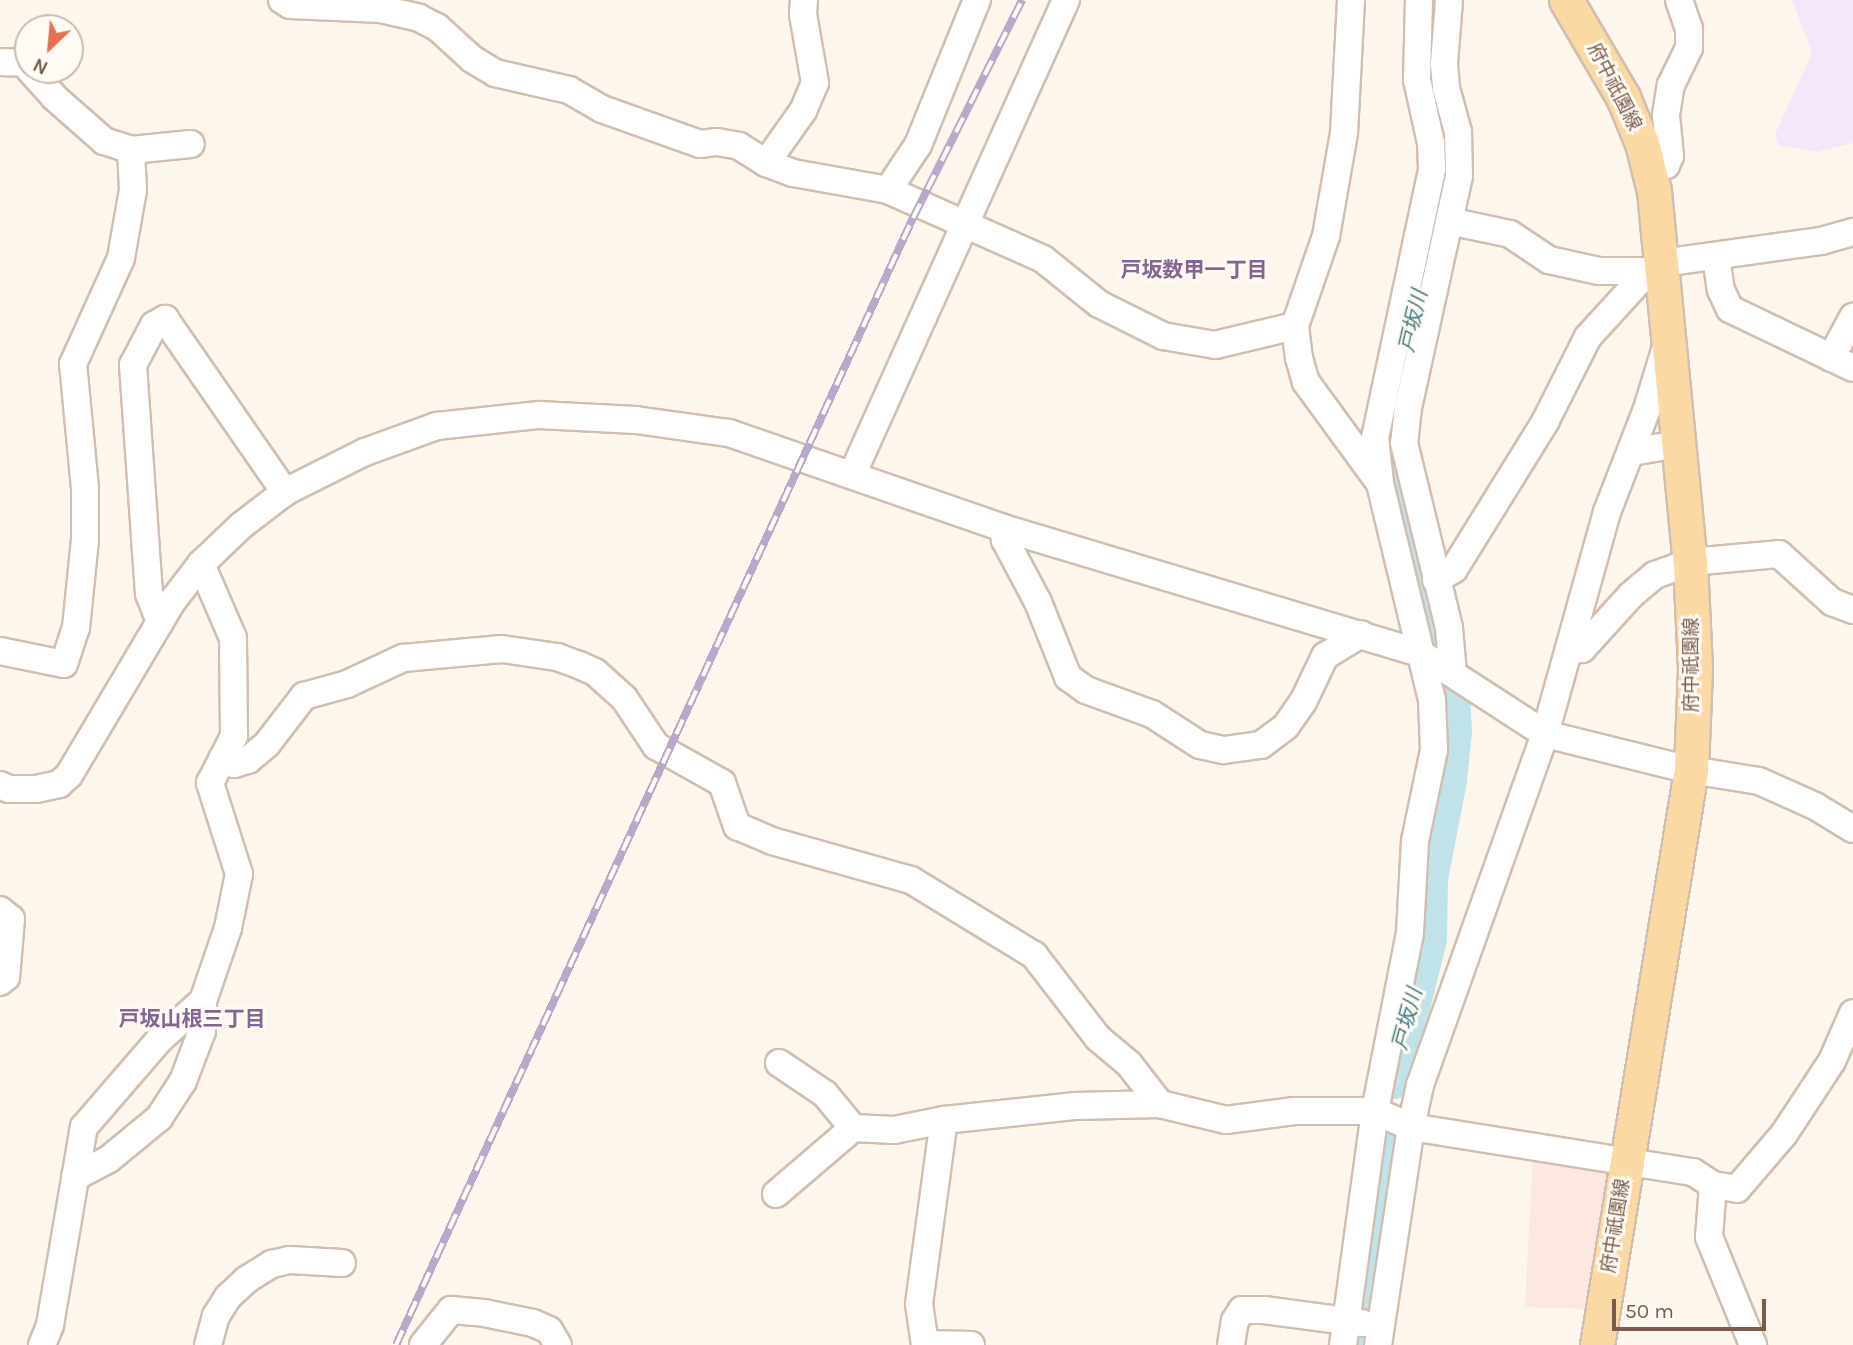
<!DOCTYPE html>
<meta charset="utf-8">
<style>
body{margin:0}
#map{position:relative;width:1853px;height:1345px;overflow:hidden;background:#fdf6ec;font-family:Karla,"Noto Sans JP",sans-serif}
div>[style]{position:absolute}
[style*='--x']{left:calc(var(--x)*1px);top:calc(var(--y)*1px);width:calc(var(--w)*1px);rotate:calc(var(--a)*1deg)}
.commercial>*{inset:0;background:#fde8e0}
.education>*{inset:0;background:#f3e8fa}
.river>*{height:37px;margin:-18.5px;padding:0 18.5px;transform-origin:18.5px;border-radius:18.5px;background:#bfe3e8}
.roads{filter:drop-shadow(2px 0 #d1beb0) drop-shadow(-2px 0 #d1beb0) drop-shadow(0 2px #d1beb0) drop-shadow(0 -2px #d1beb0)}
.minor>*{height:26px;margin:-13px;padding:0 13px;transform-origin:13px;border-radius:13px;background:#fff}
.major>*{height:33px;margin:-16.5px;padding:0 16.5px;transform-origin:16.5px;border-radius:16.5px;background:#fbd9a5}
.rail>*{height:8px;margin-top:-4px;transform-origin:0;background:repeating-linear-gradient(90deg,#fffaf3 0 16px,#b9a8c9 0 32px);box-sizing:border-box;border-block:2px solid #b9a8c9}
span{translate:-50% -50%;white-space:nowrap;text-align:center;line-height:1.15;-webkit-text-stroke:6px #fffaf3;paint-order:stroke}
.street-label{font-size:19px;color:#7a5c4d}
.neighbourhood-label{font-size:21px;color:#846695;font-weight:700}
.water-label{font-size:21px;color:#437c86;font-style:italic}
.north{position:absolute;left:14px;top:14px;width:70px;height:70px;box-sizing:border-box;background:#fffaf3;border:2px solid #cabbb1;border-radius:50%;rotate:206deg;font-size:19px;font-weight:700;line-height:28px;text-align:center;color:#7a5c4d}
.north::after{content:'';display:block;margin:auto;width:24px;height:32px;background:#e76f51;clip-path:polygon(50% 0,100% 100%,50% 72%,0 100%)}
.scale{position:absolute;left:1612px;top:1299px;width:154px;height:32px;box-sizing:border-box;border:4px solid #7a5c4d;border-top:0;padding-left:9px;font-size:21px;line-height:24px;white-space:nowrap;color:#7a5c4d;-webkit-text-stroke:5px #fffaf3;paint-order:stroke}
</style>
<div id="map">
<div class="commercial">
<i style="clip-path:polygon(1533px 1154px,1608px 1167px,1585px 1309px,1525px 1307px)"></i>
</div>
<div class="education">
<i style="clip-path:polygon(1792px 0,1853px 0,1853px 143px,1817px 152px,1778px 145px,1775px 134px,1812px 53px)"></i>
</div>
<div class="river">
<i style="--x:1417;--y:291;--w:126;--a:-75.7"></i>
<i style="--x:1448;--y:169;--w:106;--a:-97.6"></i>
<i style="--x:1396;--y:389;--w:39;--a:102"></i>
<i style="--x:1388;--y:427;--w:61;--a:88.1"></i>
<i style="--x:1390;--y:488;--w:57;--a:75.7"></i>
<i style="--x:1404;--y:543;--w:100;--a:69.6"></i>
<i style="--x:1393;--y:1080;--w:145;--a:-76.1"></i>
<i style="--x:1428;--y:939;--w:61;--a:-89.1"></i>
<i style="--x:1429;--y:878;--w:101;--a:-79.1"></i>
<i style="--x:1448;--y:779;--w:48;--a:-84.1"></i>
<i style="--x:1453;--y:731;--w:38;--a:-93"></i>
<i style="--x:1360;--y:1345;--w:212;--a:-83.5"></i>
</div>
<div class="roads">
<div class="minor">
<i style="--x:282;--y:0;--w:9;--a:32"></i>
<i style="--x:290;--y:5;--w:91;--a:2.5"></i>
<i style="--x:381;--y:9;--w:39;--a:13"></i>
<i style="--x:419;--y:18;--w:20;--a:27"></i>
<i style="--x:437;--y:27;--w:47;--a:42.4"></i>
<i style="--x:472;--y:59;--w:27;--a:31"></i>
<i style="--x:495;--y:73;--w:76;--a:12.9"></i>
<i style="--x:569;--y:90;--w:38;--a:30"></i>
<i style="--x:602;--y:109;--w:104;--a:19.7"></i>
<i style="--x:700;--y:144;--w:17;--a:-7"></i>
<i style="--x:717;--y:142;--w:22;--a:10"></i>
<i style="--x:739;--y:146;--w:32;--a:32"></i>
<i style="--x:766;--y:163;--w:29;--a:20"></i>
<i style="--x:793;--y:173;--w:97;--a:10.1"></i>
<i style="--x:888;--y:190;--w:170;--a:24"></i>
<i style="--x:1043;--y:259;--w:72;--a:38.8"></i>
<i style="--x:1099;--y:304;--w:72;--a:26.6"></i>
<i style="--x:1163;--y:336;--w:53;--a:9.8"></i>
<i style="--x:1215;--y:345;--w:82;--a:-13.4"></i>
<i style="--x:1351;--y:0;--w:133;--a:93"></i>
<i style="--x:1344;--y:133;--w:105;--a:99.9"></i>
<i style="--x:1326;--y:236;--w:95;--a:109"></i>
<i style="--x:1295;--y:326;--w:32;--a:83"></i>
<i style="--x:1299;--y:358;--w:25;--a:74"></i>
<i style="--x:1306;--y:382;--w:124;--a:53.9"></i>
<i style="--x:1449;--y:0;--w:64;--a:94.5"></i>
<i style="--x:1444;--y:64;--w:24;--a:85"></i>
<i style="--x:1446;--y:88;--w:46;--a:74.7"></i>
<i style="--x:1458;--y:132;--w:44;--a:88.7"></i>
<i style="--x:1459;--y:176;--w:237;--a:102.4"></i>
<i style="--x:1408;--y:407;--w:36;--a:96"></i>
<i style="--x:1404;--y:443;--w:190;--a:76.3"></i>
<i style="--x:1449;--y:628;--w:46;--a:85"></i>
<i style="--x:0;--y:62;--w:24;--a:2"></i>
<i style="--x:24;--y:63;--w:6;--a:45"></i>
<i style="--x:30;--y:70;--w:36;--a:48"></i>
<i style="--x:54;--y:97;--w:67;--a:41.3"></i>
<i style="--x:104;--y:141;--w:28;--a:18"></i>
<i style="--x:131;--y:150;--w:60;--a:-5.7"></i>
<i style="--x:766;--y:163;--w:64;--a:-54.6"></i>
<i style="--x:803;--y:111;--w:30;--a:-67"></i>
<i style="--x:815;--y:83;--w:70;--a:-99.9"></i>
<i style="--x:803;--y:14;--w:14;--a:-86"></i>
<i style="--x:1649;--y:170;--w:18;--a:-16"></i>
<i style="--x:1666;--y:165;--w:10;--a:-66"></i>
<i style="--x:1670;--y:156;--w:41;--a:-95.6"></i>
<i style="--x:1666;--y:115;--w:30;--a:-81"></i>
<i style="--x:1671;--y:85;--w:41;--a:-64.1"></i>
<i style="--x:1689;--y:48;--w:19;--a:-90"></i>
<i style="--x:1689;--y:29;--w:31;--a:-109"></i>
<i style="--x:888;--y:190;--w:54;--a:-56.3"></i>
<i style="--x:918;--y:145;--w:157;--a:-67.9"></i>
<i style="--x:1449;--y:221;--w:62;--a:12"></i>
<i style="--x:1510;--y:234;--w:47;--a:33.7"></i>
<i style="--x:1549;--y:260;--w:51;--a:12.4"></i>
<i style="--x:1599;--y:271;--w:59;--a:0"></i>
<i style="--x:1716;--y:256;--w:34;--a:82"></i>
<i style="--x:1721;--y:290;--w:21;--a:65"></i>
<i style="--x:1730;--y:309;--w:136;--a:25.6"></i>
<i style="--x:1662;--y:263;--w:161;--a:-7.9"></i>
<i style="--x:1821;--y:241;--w:33;--a:-16"></i>
<i style="--x:1831;--y:358;--w:47;--a:-61.8"></i>
<i style="--x:1631;--y:452;--w:49;--a:-9.5"></i>
<i style="--x:852;--y:475;--w:521;--a:-65.75"></i>
<i style="--x:1003;--y:528;--w:12;--a:81"></i>
<i style="--x:1005;--y:540;--w:70;--a:62"></i>
<i style="--x:1038;--y:602;--w:81;--a:68.2"></i>
<i style="--x:1068;--y:677;--w:22;--a:36"></i>
<i style="--x:1086;--y:690;--w:70;--a:20"></i>
<i style="--x:1152;--y:714;--w:57;--a:32.9"></i>
<i style="--x:1200;--y:745;--w:25;--a:12"></i>
<i style="--x:1224;--y:750;--w:37;--a:-8"></i>
<i style="--x:1261;--y:745;--w:31;--a:-37"></i>
<i style="--x:1286;--y:726;--w:29;--a:-55"></i>
<i style="--x:1303;--y:702;--w:51;--a:-64.4"></i>
<i style="--x:1325;--y:656;--w:42;--a:-31.4"></i>
<i style="--x:1436;--y:580;--w:21;--a:-31"></i>
<i style="--x:1454;--y:569;--w:173;--a:-58.2"></i>
<i style="--x:1545;--y:422;--w:95;--a:-63.2"></i>
<i style="--x:1588;--y:337;--w:89;--a:-47.7"></i>
<i style="--x:160;--y:622;--w:30;--a:-111"></i>
<i style="--x:149;--y:594;--w:230;--a:-94"></i>
<i style="--x:133;--y:365;--w:45;--a:-62.3"></i>
<i style="--x:154;--y:325;--w:13;--a:-29"></i>
<i style="--x:165;--y:319;--w:211;--a:55.3"></i>
<i style="--x:1569;--y:650;--w:13;--a:-4"></i>
<i style="--x:1582;--y:649;--w:73;--a:-47.8"></i>
<i style="--x:1631;--y:595;--w:31;--a:-40"></i>
<i style="--x:1655;--y:575;--w:37;--a:-20"></i>
<i style="--x:1690;--y:562;--w:89;--a:-5.1"></i>
<i style="--x:1779;--y:554;--w:72;--a:42.2"></i>
<i style="--x:1832;--y:602;--w:22;--a:21"></i>
<i style="--x:0;--y:651;--w:65;--a:11.5"></i>
<i style="--x:64;--y:664;--w:38;--a:-72"></i>
<i style="--x:76;--y:628;--w:88;--a:-84.2"></i>
<i style="--x:85;--y:540;--w:52;--a:-90"></i>
<i style="--x:85;--y:488;--w:125;--a:-95.5"></i>
<i style="--x:73;--y:364;--w:116;--a:-65.6"></i>
<i style="--x:121;--y:258;--w:69;--a:-80"></i>
<i style="--x:133;--y:190;--w:40;--a:-92.9"></i>
<i style="--x:222;--y:759;--w:13;--a:23"></i>
<i style="--x:234;--y:764;--w:15;--a:-16"></i>
<i style="--x:248;--y:760;--w:25;--a:-40"></i>
<i style="--x:267;--y:744;--w:61;--a:-52.4"></i>
<i style="--x:304;--y:696;--w:45;--a:-15.6"></i>
<i style="--x:347;--y:684;--w:62;--a:-24.9"></i>
<i style="--x:403;--y:658;--w:99;--a:-5.2"></i>
<i style="--x:502;--y:649;--w:56;--a:8.3"></i>
<i style="--x:557;--y:657;--w:23;--a:20"></i>
<i style="--x:579;--y:665;--w:17;--a:24"></i>
<i style="--x:595;--y:672;--w:39;--a:42"></i>
<i style="--x:624;--y:698;--w:58;--a:56.3"></i>
<i style="--x:656;--y:746;--w:76;--a:29.3"></i>
<i style="--x:722;--y:783;--w:46;--a:70.8"></i>
<i style="--x:737;--y:826;--w:38;--a:23"></i>
<i style="--x:772;--y:841;--w:144;--a:15.7"></i>
<i style="--x:911;--y:880;--w:144;--a:31.4"></i>
<i style="--x:1034;--y:955;--w:105;--a:52.4"></i>
<i style="--x:1098;--y:1038;--w:40;--a:40"></i>
<i style="--x:1129;--y:1064;--w:51;--a:52.2"></i>
<i style="--x:0;--y:785;--w:10;--a:24"></i>
<i style="--x:9;--y:789;--w:27;--a:0"></i>
<i style="--x:36;--y:789;--w:24;--a:-12"></i>
<i style="--x:59;--y:784;--w:13;--a:-42"></i>
<i style="--x:69;--y:775;--w:200;--a:-59.3"></i>
<i style="--x:171;--y:603;--w:49;--a:-52.4"></i>
<i style="--x:201;--y:564;--w:57;--a:-43.6"></i>
<i style="--x:242;--y:525;--w:54;--a:-37.5"></i>
<i style="--x:285;--y:492;--w:89;--a:-26.6"></i>
<i style="--x:365;--y:452;--w:77;--a:-19.9"></i>
<i style="--x:437;--y:426;--w:103;--a:-6.2"></i>
<i style="--x:539;--y:415;--w:97;--a:3"></i>
<i style="--x:636;--y:420;--w:94;--a:8"></i>
<i style="--x:729;--y:433;--w:290;--a:19.1"></i>
<i style="--x:1003;--y:528;--w:435;--a:16.7"></i>
<i style="--x:1420;--y:653;--w:149;--a:32.9"></i>
<i style="--x:1545;--y:734;--w:150;--a:13.9"></i>
<i style="--x:1691;--y:770;--w:69;--a:9.2"></i>
<i style="--x:1759;--y:781;--w:61;--a:24.1"></i>
<i style="--x:1815;--y:806;--w:44;--a:31.2"></i>
<i style="--x:0;--y:910;--w:14;--a:39"></i>
<i style="--x:11;--y:919;--w:58;--a:94.9"></i>
<i style="--x:6;--y:977;--w:8;--a:140"></i>
<i style="--x:779;--y:1063;--w:55;--a:34"></i>
<i style="--x:825;--y:1094;--w:44;--a:50.5"></i>
<i style="--x:75;--y:1177;--w:38;--a:-28"></i>
<i style="--x:109;--y:1159;--w:65;--a:-39.4"></i>
<i style="--x:159;--y:1118;--w:44;--a:-57"></i>
<i style="--x:183;--y:1081;--w:53;--a:-69.2"></i>
<i style="--x:202;--y:1031;--w:30;--a:-88"></i>
<i style="--x:1713;--y:1185;--w:24;--a:9"></i>
<i style="--x:1737;--y:1189;--w:72;--a:-49.5"></i>
<i style="--x:1784;--y:1134;--w:87;--a:-56.7"></i>
<i style="--x:1832;--y:1061;--w:52;--a:-66.4"></i>
<i style="--x:776;--y:1194;--w:101;--a:-40.6"></i>
<i style="--x:853;--y:1128;--w:41;--a:2.8"></i>
<i style="--x:894;--y:1130;--w:51;--a:-11.3"></i>
<i style="--x:944;--y:1120;--w:133;--a:-6.1"></i>
<i style="--x:1076;--y:1106;--w:84;--a:-1.4"></i>
<i style="--x:1160;--y:1104;--w:68;--a:13.6"></i>
<i style="--x:1226;--y:1120;--w:69;--a:-7.5"></i>
<i style="--x:1294;--y:1111;--w:81;--a:0"></i>
<i style="--x:1375;--y:1111;--w:39;--a:24"></i>
<i style="--x:1411;--y:1127;--w:286;--a:9.1"></i>
<i style="--x:1693;--y:1172;--w:24;--a:33"></i>
<i style="--x:1713;--y:1185;--w:52;--a:94.4"></i>
<i style="--x:1709;--y:1237;--w:117;--a:67.8"></i>
<i style="--x:925;--y:1344;--w:46;--a:1.2"></i>
<i style="--x:42;--y:1345;--w:22;--a:-68"></i>
<i style="--x:50;--y:1325;--w:201;--a:-80.3"></i>
<i style="--x:84;--y:1127;--w:115;--a:-49.2"></i>
<i style="--x:159;--y:1040;--w:59;--a:-41.6"></i>
<i style="--x:203;--y:1001;--w:77;--a:-71.1"></i>
<i style="--x:228;--y:928;--w:55;--a:-78.5"></i>
<i style="--x:239;--y:874;--w:96;--a:-107.7"></i>
<i style="--x:210;--y:783;--w:53;--a:-62.9"></i>
<i style="--x:234;--y:736;--w:98;--a:-90.6"></i>
<i style="--x:233;--y:638;--w:81;--a:-113.4"></i>
<i style="--x:208;--y:1345;--w:30;--a:-75"></i>
<i style="--x:216;--y:1316;--w:22;--a:-58"></i>
<i style="--x:228;--y:1297;--w:25;--a:-43"></i>
<i style="--x:246;--y:1280;--w:31;--a:-32"></i>
<i style="--x:272;--y:1264;--w:18;--a:-13"></i>
<i style="--x:290;--y:1260;--w:52;--a:3.3"></i>
<i style="--x:423;--y:1345;--w:45;--a:-51.3"></i>
<i style="--x:451;--y:1310;--w:33;--a:5"></i>
<i style="--x:484;--y:1313;--w:50;--a:11.5"></i>
<i style="--x:533;--y:1323;--w:17;--a:24"></i>
<i style="--x:549;--y:1330;--w:17;--a:59"></i>
<i style="--x:925;--y:1345;--w:41;--a:-98.3"></i>
<i style="--x:919;--y:1304;--w:186;--a:-82.3"></i>
<i style="--x:1231;--y:1345;--w:24;--a:-81"></i>
<i style="--x:1235;--y:1321;--w:13;--a:-58"></i>
<i style="--x:1242;--y:1310;--w:22;--a:0"></i>
<i style="--x:1264;--y:1310;--w:99;--a:7.6"></i>
<i style="--x:1343;--y:1345;--w:236;--a:-82.2"></i>
<i style="--x:1375;--y:1111;--w:181;--a:-78.9"></i>
<i style="--x:1410;--y:933;--w:92;--a:-86.9"></i>
<i style="--x:1415;--y:841;--w:93;--a:-78.2"></i>
<i style="--x:1434;--y:750;--w:50;--a:-92.3"></i>
<i style="--x:1432;--y:700;--w:223;--a:-103.5"></i>
<i style="--x:1380;--y:483;--w:45;--a:-96.3"></i>
<i style="--x:1375;--y:438;--w:275;--a:-78"></i>
<i style="--x:1432;--y:169;--w:26;--a:-92"></i>
<i style="--x:1431;--y:143;--w:65;--a:-102.5"></i>
<i style="--x:1417;--y:80;--w:80;--a:-88.6"></i>
<i style="--x:1378;--y:1345;--w:220;--a:-81.4"></i>
<i style="--x:1411;--y:1127;--w:43;--a:-77.9"></i>
<i style="--x:1420;--y:1085;--w:373;--a:-70.4"></i>
<i style="--x:1545;--y:734;--w:230;--a:-74.4"></i>
<i style="--x:1607;--y:512;--w:110;--a:-68.8"></i>
<i style="--x:1647;--y:409;--w:65;--a:-73"></i>
</div>
<div class="major">
<i style="--x:1566;--y:0;--w:113;--a:59.6"></i>
<i style="--x:1623;--y:97;--w:50;--a:67.6"></i>
<i style="--x:1642;--y:143;--w:49;--a:76"></i>
<i style="--x:1654;--y:191;--w:373;--a:84.5"></i>
<i style="--x:1690;--y:562;--w:107;--a:87.3"></i>
<i style="--x:1695;--y:669;--w:101;--a:92.3"></i>
<i style="--x:1691;--y:770;--w:583;--a:99.28"></i>
</div>
</div>
<div class="rail">
<i style="--x:396;--y:1345;--w:1240;--a:-65.36"></i>
<i style="--x:913;--y:218;--w:244;--a:-63.4"></i>
</div>
<div class="street-label">
<span style="left:1614px;top:87px;rotate:63deg">府中祇園線</span>
<span style="left:1692px;top:665px;rotate:-90deg">府中祇園線</span>
<span style="left:1616px;top:1226px;rotate:-81deg">府中祇園線</span>
</div>
<div class="neighbourhood-label">
<span style="left:1194px;top:270px">戸坂数甲一丁目</span>
<span style="left:192px;top:1019px">戸坂山根三丁目</span>
</div>
<div class="water-label">
<span style="left:1413px;top:321px;rotate:-77deg">戸坂川</span>
<span style="left:1407px;top:1019px;rotate:-75deg">戸坂川</span>
</div>
<div class="north">N</div>
<div class="scale">50 m</div>
</div>
